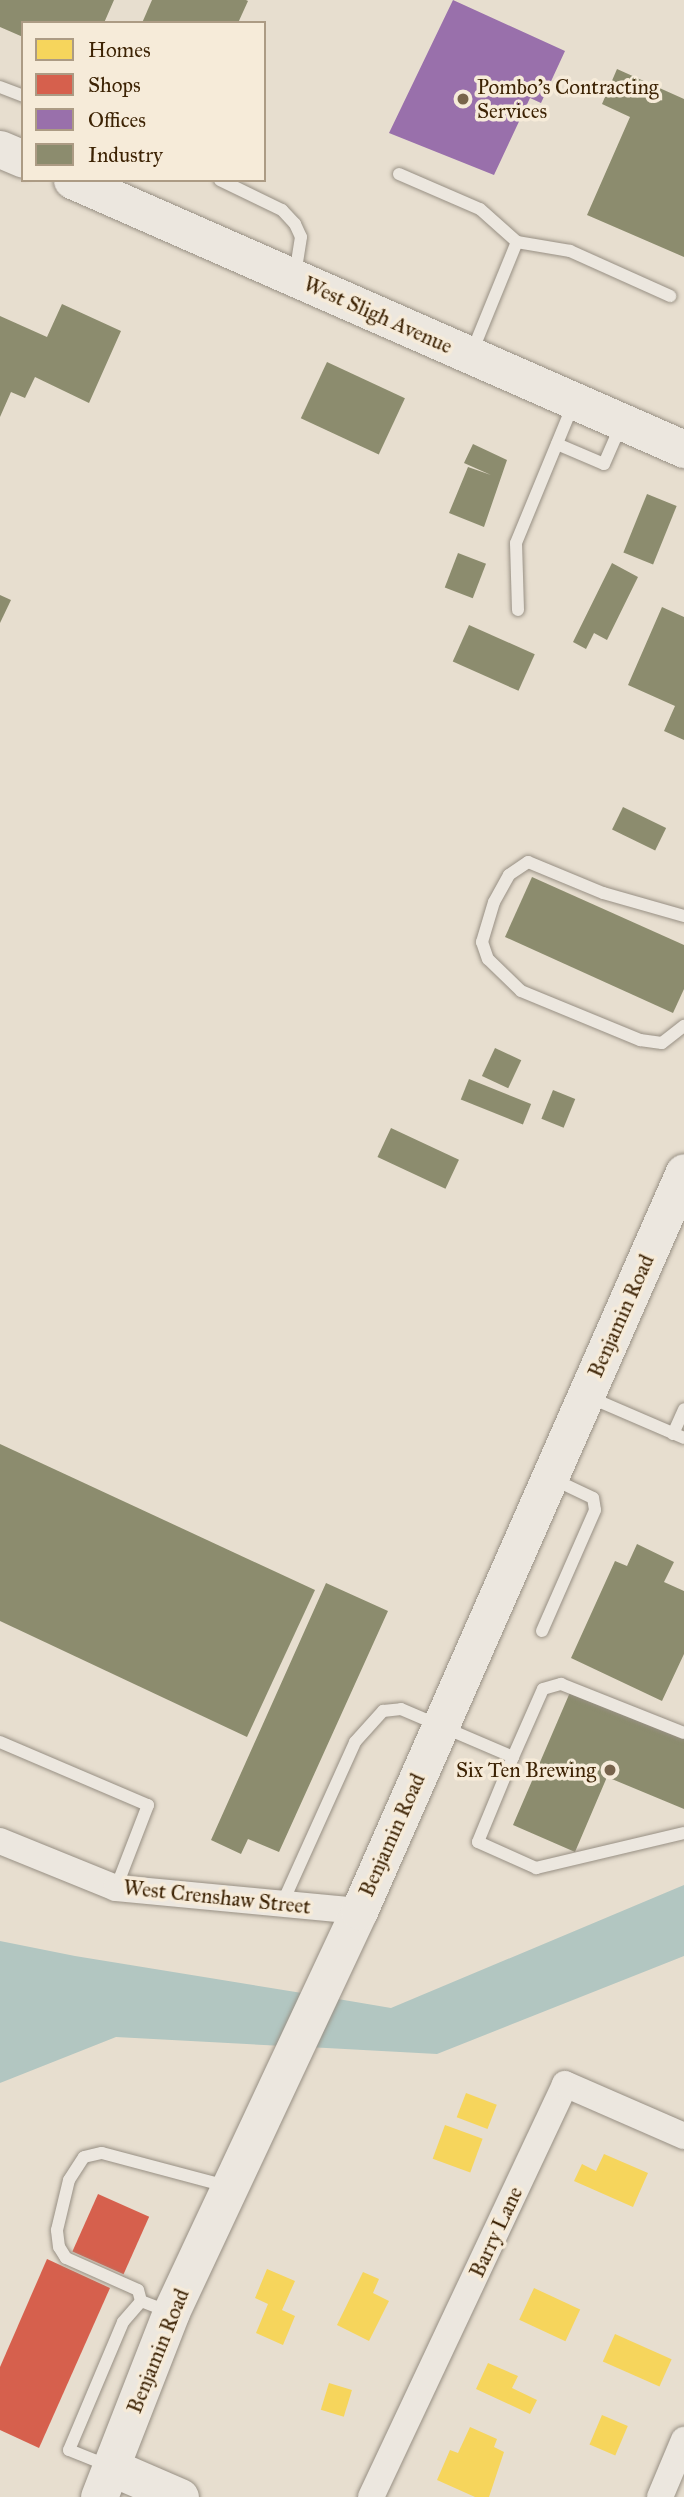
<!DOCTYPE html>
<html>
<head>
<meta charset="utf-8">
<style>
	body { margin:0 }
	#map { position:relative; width:684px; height:2497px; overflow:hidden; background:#e7decf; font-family:"IM FELL Great Primer",serif }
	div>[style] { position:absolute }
	.water>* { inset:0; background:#b2c6c1 }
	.homes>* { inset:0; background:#f6d55c; transform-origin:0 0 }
	.shops>* { inset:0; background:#d6604d; transform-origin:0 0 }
	.offices>* { inset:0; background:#9970ab }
	.industry>* { inset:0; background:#8c8c6e; transform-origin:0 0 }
	.roads { filter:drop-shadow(0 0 2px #989084) drop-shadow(0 0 2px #989084) }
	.lane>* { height:12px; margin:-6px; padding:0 6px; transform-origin:6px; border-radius:6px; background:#ece7df }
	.street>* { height:26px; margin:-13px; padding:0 13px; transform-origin:13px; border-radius:13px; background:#ece7df }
	.secondary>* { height:37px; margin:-18.5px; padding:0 18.5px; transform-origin:18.5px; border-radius:18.5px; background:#ece7df }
	.dots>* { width:19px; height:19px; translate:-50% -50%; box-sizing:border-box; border:4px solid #f6ebd9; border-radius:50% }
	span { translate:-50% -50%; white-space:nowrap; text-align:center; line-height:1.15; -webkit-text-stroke:7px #f6ebd9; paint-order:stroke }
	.poi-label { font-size:21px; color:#3d2304 }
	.left { translate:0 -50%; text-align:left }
	.right { translate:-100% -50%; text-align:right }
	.street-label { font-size:21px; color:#3d2304 }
	.legend { position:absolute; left:21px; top:21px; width:245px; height:161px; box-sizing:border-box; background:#f6ebd9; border:2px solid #ac9b84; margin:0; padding:9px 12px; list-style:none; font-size:21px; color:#3d2304 }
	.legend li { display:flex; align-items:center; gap:14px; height:35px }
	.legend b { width:35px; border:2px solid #ac9b84 }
</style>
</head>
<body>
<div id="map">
	<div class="water">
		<i style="clip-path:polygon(684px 1885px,684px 1956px,437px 2054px,308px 2047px,332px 1998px,391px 2008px)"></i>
		<i style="clip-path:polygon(0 1941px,75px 1956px,308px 1994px,283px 2046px,116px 2037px,0 2083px)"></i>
	</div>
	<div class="homes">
		<i style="left:466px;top:2093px;width:33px;height:26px;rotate:21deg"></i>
		<i style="left:445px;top:2125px;width:40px;height:36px;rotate:20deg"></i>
		<i style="clip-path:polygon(604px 2154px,648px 2173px,633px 2207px,574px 2181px,582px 2164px,596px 2171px)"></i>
		<i style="clip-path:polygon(267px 2269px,295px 2281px,282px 2310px,295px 2316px,283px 2345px,256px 2333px,268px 2304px,255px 2298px)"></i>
		<i style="clip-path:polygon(363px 2272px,379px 2279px,373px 2293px,389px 2301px,369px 2341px,337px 2325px)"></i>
		<i style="left:534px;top:2288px;width:51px;height:35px;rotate:25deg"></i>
		<i style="left:615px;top:2334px;width:62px;height:30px;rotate:24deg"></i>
		<i style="clip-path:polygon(488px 2363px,518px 2376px,512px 2388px,537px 2400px,530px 2414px,476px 2389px)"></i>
		<i style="left:329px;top:2383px;width:24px;height:28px;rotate:17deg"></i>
		<i style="left:602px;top:2415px;width:28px;height:32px;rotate:23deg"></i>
		<i style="clip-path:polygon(470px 2427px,497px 2439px,494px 2447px,504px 2452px,489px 2497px,475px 2497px,437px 2480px,450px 2450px,458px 2453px)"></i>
	</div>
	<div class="shops">
		<i style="left:98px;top:2194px;width:56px;height:63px;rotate:24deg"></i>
		<i style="clip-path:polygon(47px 2259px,110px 2288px,39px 2448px,0 2430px,0 2367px)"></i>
	</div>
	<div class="offices">
		<i style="clip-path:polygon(453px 0,565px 51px,541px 103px,530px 98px,494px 175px,389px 133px)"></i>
	</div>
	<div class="industry">
		<i style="clip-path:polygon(0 0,114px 0,104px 23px,23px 23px,23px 37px,0 27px)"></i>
		<i style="clip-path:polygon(152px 0,246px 0,248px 1px,238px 23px,142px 23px)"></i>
		<i style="clip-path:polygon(617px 69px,684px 99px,684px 257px,587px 215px,630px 117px,602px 104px)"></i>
		<i style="clip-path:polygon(62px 304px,121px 331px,89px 403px,35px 377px,25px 398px,11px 392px,0 417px,0 316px,47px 337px)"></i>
		<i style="left:327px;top:362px;width:86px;height:62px;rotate:25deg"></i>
		<i style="clip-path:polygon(473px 444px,507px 460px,484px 527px,449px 513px,468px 467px,491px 475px,464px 463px)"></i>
		<i style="left:647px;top:494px;width:32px;height:63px;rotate:22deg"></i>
		<i style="left:458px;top:553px;width:30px;height:37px;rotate:21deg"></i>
		<i style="clip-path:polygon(612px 563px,638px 577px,607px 640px,594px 633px,586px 649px,573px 642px)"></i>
		<i style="clip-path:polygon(0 595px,11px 600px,0 623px)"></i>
		<i style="clip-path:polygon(662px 607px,684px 617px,684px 740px,664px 731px,675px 706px,628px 685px)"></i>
		<i style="left:469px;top:625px;width:72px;height:40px;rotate:24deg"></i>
		<i style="left:623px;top:807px;width:48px;height:25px;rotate:26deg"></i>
		<i style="clip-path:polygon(532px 877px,684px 945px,684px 989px,673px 1013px,505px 937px)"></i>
		<i style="left:495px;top:1048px;width:29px;height:31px;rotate:25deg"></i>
		<i style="left:469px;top:1079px;width:67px;height:22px;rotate:22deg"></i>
		<i style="left:553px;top:1090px;width:24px;height:31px;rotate:22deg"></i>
		<i style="left:391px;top:1128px;width:75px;height:32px;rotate:25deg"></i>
		<i style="clip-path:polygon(0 1444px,315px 1590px,247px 1737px,0 1621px)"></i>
		<i style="clip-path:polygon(637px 1544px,674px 1562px,664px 1582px,684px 1591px,684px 1654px,662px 1701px,571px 1658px,615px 1561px,627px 1566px)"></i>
		<i style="clip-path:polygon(326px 1583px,388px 1611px,279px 1852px,248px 1839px,241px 1854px,211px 1840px)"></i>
		<i style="clip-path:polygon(571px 1690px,684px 1738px,684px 1809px,607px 1777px,575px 1852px,513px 1825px)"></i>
	</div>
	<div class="roads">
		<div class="lane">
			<i style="left:0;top:87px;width:25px;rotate:21deg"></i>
			<i style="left:399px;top:174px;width:88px;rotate:23.4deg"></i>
			<i style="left:480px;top:209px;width:50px;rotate:41.7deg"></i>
			<i style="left:517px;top:242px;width:54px;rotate:9.6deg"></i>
			<i style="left:570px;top:251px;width:110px;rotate:24.2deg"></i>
			<i style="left:220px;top:180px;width:69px;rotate:25.8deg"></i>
			<i style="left:282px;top:210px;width:19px;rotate:47deg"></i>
			<i style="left:295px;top:224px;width:14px;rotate:65deg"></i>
			<i style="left:301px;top:237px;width:37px;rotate:99deg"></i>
			<i style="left:472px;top:352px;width:119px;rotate:-67.8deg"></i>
			<i style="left:557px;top:444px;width:51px;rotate:23.1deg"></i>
			<i style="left:604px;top:464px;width:43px;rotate:-66.4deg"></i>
			<i style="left:518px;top:610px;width:67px;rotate:-91.7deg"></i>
			<i style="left:516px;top:543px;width:152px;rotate:-67.6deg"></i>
			<i style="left:684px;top:916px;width:84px;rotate:-164.1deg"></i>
			<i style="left:603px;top:893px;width:81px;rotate:-157.5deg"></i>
			<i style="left:528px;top:862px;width:23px;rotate:146deg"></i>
			<i style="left:509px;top:875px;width:31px;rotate:119deg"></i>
			<i style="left:494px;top:902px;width:42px;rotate:106.7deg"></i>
			<i style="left:482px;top:942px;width:18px;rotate:71deg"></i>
			<i style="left:488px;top:959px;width:46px;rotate:44.1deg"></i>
			<i style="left:521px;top:991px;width:129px;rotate:22.4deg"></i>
			<i style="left:640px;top:1040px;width:22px;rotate:8deg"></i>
			<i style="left:662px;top:1043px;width:28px;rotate:-38deg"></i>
			<i style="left:589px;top:1397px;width:103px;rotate:23.3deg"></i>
			<i style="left:673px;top:1434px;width:27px;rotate:-66deg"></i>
			<i style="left:542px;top:1631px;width:132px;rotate:-66.3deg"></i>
			<i style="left:595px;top:1510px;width:12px;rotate:-99deg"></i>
			<i style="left:593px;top:1498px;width:44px;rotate:-154.6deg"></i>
			<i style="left:0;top:1742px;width:161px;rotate:23.1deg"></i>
			<i style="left:148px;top:1805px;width:89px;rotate:111.1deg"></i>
			<i style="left:513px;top:1757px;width:74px;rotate:-66.2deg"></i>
			<i style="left:543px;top:1689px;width:19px;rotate:-16deg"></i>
			<i style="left:561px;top:1684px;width:132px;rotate:21.7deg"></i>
			<i style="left:282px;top:1904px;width:178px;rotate:-65.7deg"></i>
			<i style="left:355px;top:1742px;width:42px;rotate:-47.9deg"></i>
			<i style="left:383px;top:1711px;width:18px;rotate:-6deg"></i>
			<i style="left:401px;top:1709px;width:122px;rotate:23.2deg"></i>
			<i style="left:513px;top:1757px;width:92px;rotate:112.4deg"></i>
			<i style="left:478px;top:1842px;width:64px;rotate:24.1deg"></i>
			<i style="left:536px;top:1868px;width:152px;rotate:-13.3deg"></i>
			<i style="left:141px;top:2301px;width:11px;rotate:-105deg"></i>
			<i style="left:138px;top:2290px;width:79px;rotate:-156deg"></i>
			<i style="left:66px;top:2258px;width:13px;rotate:-122deg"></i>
			<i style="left:59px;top:2247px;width:17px;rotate:-97deg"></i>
			<i style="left:57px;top:2230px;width:51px;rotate:-76.5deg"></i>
			<i style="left:69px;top:2180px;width:27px;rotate:-57deg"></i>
			<i style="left:84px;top:2157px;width:18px;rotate:-13deg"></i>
			<i style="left:102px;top:2153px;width:128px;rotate:14.9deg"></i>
			<i style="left:109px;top:2466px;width:43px;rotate:-158.2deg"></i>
			<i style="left:69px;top:2450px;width:139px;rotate:-67.1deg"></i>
			<i style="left:123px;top:2322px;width:28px;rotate:-49deg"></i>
			<i style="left:141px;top:2301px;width:28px;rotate:21deg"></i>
		</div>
		<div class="street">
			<i style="left:0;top:1841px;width:125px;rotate:22.1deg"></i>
			<i style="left:116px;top:1888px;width:244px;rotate:5.4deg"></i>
			<i style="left:371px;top:2497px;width:456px;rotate:-64.8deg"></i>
			<i style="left:565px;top:2084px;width:130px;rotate:23.6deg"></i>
			<i style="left:660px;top:2497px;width:62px;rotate:-67.2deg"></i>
		</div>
		<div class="secondary">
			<i style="left:0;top:149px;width:25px;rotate:23deg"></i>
			<i style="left:72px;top:180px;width:669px;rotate:23.73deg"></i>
			<i style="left:113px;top:2468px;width:73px;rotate:23.4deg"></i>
			<i style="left:99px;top:2497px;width:199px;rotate:-68.7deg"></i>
			<i style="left:171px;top:2312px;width:443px;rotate:-64.9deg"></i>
			<i style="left:359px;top:1911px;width:807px;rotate:-66.26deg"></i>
		</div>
	</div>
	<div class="dots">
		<i style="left:463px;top:99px;background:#78644b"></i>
		<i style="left:610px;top:1770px;background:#78644b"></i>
	</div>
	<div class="poi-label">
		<span class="left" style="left:477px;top:99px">Pombo's Contracting<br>Services</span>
		<span class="right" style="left:596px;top:1770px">Six Ten Brewing</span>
	</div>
	<div class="street-label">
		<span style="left:378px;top:315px;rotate:24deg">West Sligh Avenue</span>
		<span style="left:621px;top:1316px;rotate:-66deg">Benjamin Road</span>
		<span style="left:392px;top:1835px;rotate:-66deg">Benjamin Road</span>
		<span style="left:217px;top:1897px;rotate:6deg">West Crenshaw Street</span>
		<span style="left:496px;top:2232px;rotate:-65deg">Barry Lane</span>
		<span style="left:158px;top:2351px;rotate:-68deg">Benjamin Road</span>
	</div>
	<ul class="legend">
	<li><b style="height:19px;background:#f6d55c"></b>Homes</li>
	<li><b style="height:19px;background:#d6604d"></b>Shops</li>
	<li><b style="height:19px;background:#9970ab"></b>Offices</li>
	<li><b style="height:19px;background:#8c8c6e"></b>Industry</li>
	</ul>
</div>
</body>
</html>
